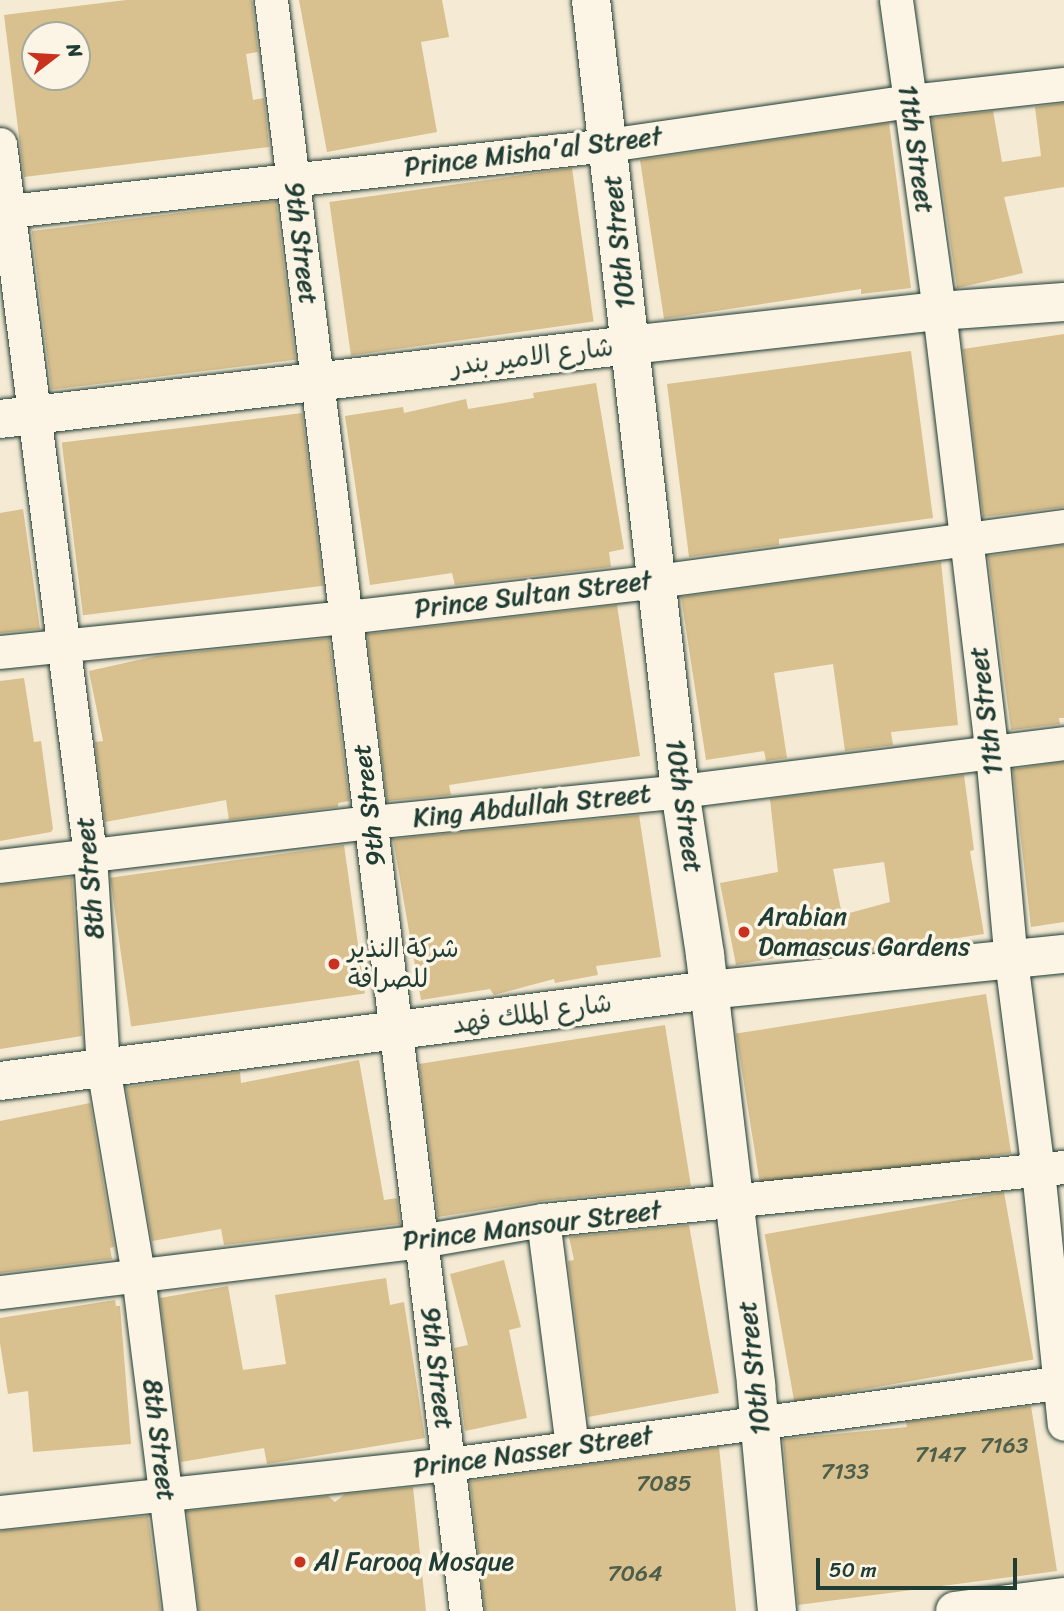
<!DOCTYPE html>
<html>
<head>
<meta charset="utf-8">
<style>
	body { margin:0 }
	#map { position:relative; width:1064px; height:1611px; overflow:hidden; background:#f5ead4; font-family:Sriracha,"Playpen Sans Arabic",sans-serif }
	div>[style] { position:absolute }
	.building>* { inset:0; background:#d8c08f; transform-origin:0 0 }
	.roads { filter:drop-shadow(0 0 2px #1f3d34) drop-shadow(0 0 2px #1f3d34) }
	.minor>* { height:33px; margin:-16.5px; padding:0 16.5px; transform-origin:16.5px; border-radius:16.5px; background:#fcf5e5 }
	.tertiary>* { height:38px; margin:-19px; padding:0 19px; transform-origin:19px; border-radius:19px; background:#fcf5e5 }
	.dots>* { width:19px; height:19px; translate:-50% -50%; box-sizing:border-box; border:4px solid #fcf5e5; border-radius:50% }
	span { translate:-50% -50%; white-space:nowrap; text-align:center; line-height:1.15; -webkit-text-stroke:7px #fcf5e5; paint-order:stroke }
	.number-label { font-size:23px; color:#4d5e4b }
	.number-label span { -webkit-text-stroke-width:0 }
	.street-label { font-size:26px; color:#1f3d34 }
	.poi-label { font-size:26px; color:#1f3d34 }
	.left { translate:0 -50%; text-align:left }
	.north { position:absolute; left:21px; top:21px; width:70px; height:70px; box-sizing:border-box; background:#fcf5e5; border:2px solid #a4ab9e; border-radius:50%; rotate:73deg; font-size:19px; font-weight:700; line-height:28px; text-align:center; color:#1f3d34 }
	.north::after { content:''; display:block; margin:auto; width:24px; height:32px; background:#c8321e; clip-path:polygon(50% 0,100% 100%,50% 72%,0 100%) }
	.scale { position:absolute; left:816px; top:1558px; width:201px; height:32px; box-sizing:border-box; border:4px solid #1f3d34; border-top:0; padding-left:9px; font-size:21px; line-height:24px; white-space:nowrap; color:#1f3d34; -webkit-text-stroke:5px #fcf5e5; paint-order:stroke }
</style>
</head>
<body>
<div id="map">
	<div class="building">
		<i style="clip-path:polygon(evenodd,126px 0,252px 0,258px 52px,246px 54px,253px 100px,264px 98px,269px 147px,24px 177px,4px 15px,126px 0,35px 35px,77px 35px,83px 77px,35px 77px,35px 35px)"></i>
		<i style="clip-path:polygon(299px 0,442px 0,449px 37px,421px 42px,437px 132px,327px 152px)"></i>
		<i style="clip-path:polygon(1064px 103px,1064px 187px,1004px 197px,1023px 273px,957px 288px,932px 118px,993px 111px,1002px 162px,1041px 156px,1035px 107px)"></i>
		<i style="clip-path:polygon(889px 123px,911px 288px,861px 294px,861px 289px,664px 319px,640px 160px)"></i>
		<i style="left:572px;top:168px;width:155px;height:245px;rotate:82deg"></i>
		<i style="left:276px;top:201px;width:160px;height:246px;rotate:83deg"></i>
		<i style="clip-path:polygon(1064px 334px,1064px 507px,983px 517px,963px 349px)"></i>
		<i style="clip-path:polygon(911px 351px,933px 518px,779px 539px,779px 545px,689px 557px,667px 384px)"></i>
		<i style="clip-path:polygon(596px 383px,624px 549px,609px 552px,611px 567px,455px 585px,452px 573px,370px 585px,345px 416px,403px 407px,404px 413px,466px 399px,468px 409px,534px 398px,533px 393px)"></i>
		<i style="left:302px;top:413px;width:174px;height:242px;rotate:83deg"></i>
		<i style="clip-path:polygon(23px 509px,40px 629px,0 633px,0 513px)"></i>
		<i style="clip-path:polygon(1064px 545px,1064px 718px,1059px 718px,1060px 724px,1011px 730px,988px 556px)"></i>
		<i style="clip-path:polygon(941px 562px,958px 725px,891px 732px,893px 745px,845px 751px,833px 664px,774px 673px,787px 758px,766px 761px,764px 751px,706px 760px,681px 597px)"></i>
		<i style="clip-path:polygon(617px 605px,640px 756px,449px 785px,451px 795px,387px 801px,367px 634px)"></i>
		<i style="clip-path:polygon(329px 638px,349px 801px,338px 803px,338px 807px,229px 820px,226px 800px,105px 822px,95px 742px,103px 741px,89px 671px,156px 656px)"></i>
		<i style="clip-path:polygon(24px 678px,34px 742px,41px 741px,53px 829px,51px 832px,0 841px,0 681px)"></i>
		<i style="clip-path:polygon(1064px 762px,1064px 922px,1031px 927px,1013px 769px)"></i>
		<i style="clip-path:polygon(evenodd,964px 775px,974px 850px,970px 851px,984px 934px,931px 942px,930px 937px,860px 953px,857px 943px,736px 965px,720px 883px,778px 872px,770px 799px,964px 775px,884px 862px,890px 902px,842px 915px,833px 869px,884px 862px)"></i>
		<i style="clip-path:polygon(639px 815px,661px 957px,596px 966px,598px 975px,555px 983px,554px 979px,494px 995px,490px 989px,421px 1000px,393px 839px)"></i>
		<i style="left:344px;top:845px;width:150px;height:236px;rotate:82deg"></i>
		<i style="clip-path:polygon(72px 877px,82px 1036px,0 1049px,0 885px)"></i>
		<i style="left:986px;top:994px;width:161px;height:253px;rotate:81deg"></i>
		<i style="clip-path:polygon(665px 1025px,691px 1186px,541px 1201px,438px 1217px,419px 1064px)"></i>
		<i style="clip-path:polygon(359px 1060px,384px 1200px,397px 1198px,400px 1224px,224px 1245px,221px 1229px,152px 1241px,126px 1087px,240px 1072px,241px 1083px)"></i>
		<i style="clip-path:polygon(90px 1103px,114px 1247px,110px 1248px,112px 1259px,0 1273px,0 1121px)"></i>
		<i style="left:1004px;top:1192px;width:170px;height:243px;rotate:80deg"></i>
		<i style="clip-path:polygon(689px 1225px,719px 1393px,588px 1417px,568px 1261px,574px 1260px,569px 1237px)"></i>
		<i style="clip-path:polygon(504px 1260px,521px 1327px,509px 1330px,527px 1418px,465px 1431px,454px 1348px,468px 1345px,450px 1274px)"></i>
		<i style="clip-path:polygon(386px 1278px,390px 1305px,404px 1302px,425px 1438px,267px 1464px,264px 1448px,181px 1462px,160px 1298px,228px 1286px,243px 1370px,286px 1364px,275px 1295px)"></i>
		<i style="clip-path:polygon(115px 1300px,116px 1306px,120px 1306px,131px 1444px,33px 1452px,28px 1391px,8px 1394px,0 1343px,0 1318px)"></i>
		<i style="clip-path:polygon(1031px 1406px,1057px 1571px,798px 1605px,783px 1439px,907px 1427px,906px 1422px)"></i>
		<i style="clip-path:polygon(719px 1447px,736px 1611px,485px 1611px,470px 1481px)"></i>
		<i style="clip-path:polygon(413px 1487px,426px 1611px,199px 1611px,187px 1511px,328px 1496px,335px 1502px,345px 1494px)"></i>
		<i style="clip-path:polygon(148px 1516px,161px 1611px,0 1611px,0 1531px)"></i>
	</div>
	<div class="roads">
		<div class="minor">
			<i style="left:271px;top:0;width:1623px;rotate:83.1deg"></i>
			<i style="left:896px;top:0;width:314px;rotate:82.1deg"></i>
			<i style="left:939px;top:311px;width:445px;rotate:83.2deg"></i>
			<i style="left:992px;top:753px;width:208px;rotate:84.8deg"></i>
			<i style="left:1011px;top:960px;width:212px;rotate:82.7deg"></i>
			<i style="left:1038px;top:1170px;width:255px;rotate:84.2deg"></i>
			<i style="left:0;top:144px;width:717px;rotate:82.79deg"></i>
			<i style="left:90px;top:855px;width:212px;rotate:86.5deg"></i>
			<i style="left:103px;top:1067px;width:211px;rotate:80.4deg"></i>
			<i style="left:138px;top:1275px;width:339px;rotate:82.9deg"></i>
			<i style="left:0;top:212px;width:612px;rotate:-6.29deg"></i>
			<i style="left:608px;top:145px;width:304px;rotate:-8.3deg"></i>
			<i style="left:909px;top:101px;width:156px;rotate:-6.3deg"></i>
			<i style="left:0;top:652px;width:349px;rotate:-5.8deg"></i>
			<i style="left:347px;top:617px;width:312px;rotate:-6.6deg"></i>
			<i style="left:657px;top:581px;width:411px;rotate:-7.7deg"></i>
			<i style="left:0;top:866px;width:374px;rotate:-6.8deg"></i>
			<i style="left:371px;top:822px;width:311px;rotate:-5.7deg"></i>
			<i style="left:680px;top:791px;width:387px;rotate:-7.1deg"></i>
			<i style="left:543px;top:1220px;width:228px;rotate:82.7deg"></i>
			<i style="left:0;top:1292px;width:424px;rotate:-6.9deg"></i>
			<i style="left:421px;top:1241px;width:124px;rotate:-9.8deg"></i>
			<i style="left:543px;top:1220px;width:524px;rotate:-5.81deg"></i>
			<i style="left:0;top:1512px;width:452px;rotate:-6.1deg"></i>
			<i style="left:449px;top:1464px;width:620px;rotate:-7.59deg"></i>
		</div>
		<div class="tertiary">
			<i style="left:591px;top:0;width:796px;rotate:83.58deg"></i>
			<i style="left:680px;top:791px;width:166px;rotate:81.3deg"></i>
			<i style="left:705px;top:955px;width:433px;rotate:83.2deg"></i>
			<i style="left:756px;top:1385px;width:227px;rotate:84.7deg"></i>
			<i style="left:0;top:419px;width:634px;rotate:-6.7deg"></i>
			<i style="left:630px;top:345px;width:311px;rotate:-6.3deg"></i>
			<i style="left:939px;top:311px;width:125px;rotate:-4.1deg"></i>
			<i style="left:0;top:1081px;width:715px;rotate:-7.31deg"></i>
			<i style="left:709px;top:990px;width:357px;rotate:-5.8deg"></i>
			<i style="left:955px;top:1611px;width:110px;rotate:-7.3deg"></i>
		</div>
	</div>
	<div class="dots">
		<i style="left:744px;top:932px;background:#c8321e"></i>
		<i style="left:334px;top:964px;background:#c8321e"></i>
		<i style="left:300px;top:1562px;background:#c8321e"></i>
	</div>
	<div class="number-label">
		<span style="left:1004px;top:1446px">7163</span>
		<span style="left:940px;top:1455px">7147</span>
		<span style="left:845px;top:1472px">7133</span>
		<span style="left:664px;top:1484px">7085</span>
		<span style="left:635px;top:1574px">7064</span>
	</div>
	<div class="street-label">
		<span style="left:916px;top:149px;rotate:82deg">11th Street</span>
		<span style="left:533px;top:152px;rotate:-7deg">Prince Misha'al Street</span>
		<span style="left:619px;top:242px;rotate:-96deg">10th Street</span>
		<span style="left:301px;top:243px;rotate:83deg">9th Street</span>
		<span style="left:532px;top:357px;rotate:-7deg">شارع الامير بندر</span>
		<span style="left:533px;top:595px;rotate:-7deg">Prince Sultan Street</span>
		<span style="left:986px;top:711px;rotate:-97deg">11th Street</span>
		<span style="left:369px;top:805px;rotate:-97deg">9th Street</span>
		<span style="left:532px;top:806px;rotate:-6deg">King Abdullah Street</span>
		<span style="left:684px;top:806px;rotate:82deg">10th Street</span>
		<span style="left:90px;top:878px;rotate:-95deg">8th Street</span>
		<span style="left:532px;top:1014px;rotate:-8deg">شارع الملك فهد</span>
		<span style="left:532px;top:1226px;rotate:-7deg">Prince Mansour Street</span>
		<span style="left:437px;top:1368px;rotate:83deg">9th Street</span>
		<span style="left:754px;top:1368px;rotate:-96deg">10th Street</span>
		<span style="left:159px;top:1440px;rotate:83deg">8th Street</span>
		<span style="left:533px;top:1452px;rotate:-8deg">Prince Nasser Street</span>
	</div>
	<div class="poi-label">
		<span class="left" style="left:758px;top:932px">Arabian<br>Damascus Gardens</span>
		<span class="left" style="left:348px;top:964px">شركة النذير<br>للصرافة</span>
		<span class="left" style="left:314px;top:1562px">Al Farooq Mosque</span>
	</div>
	<div class="north">N</div>
	<div class="scale">50 m</div>
</div>
</body>
</html>
